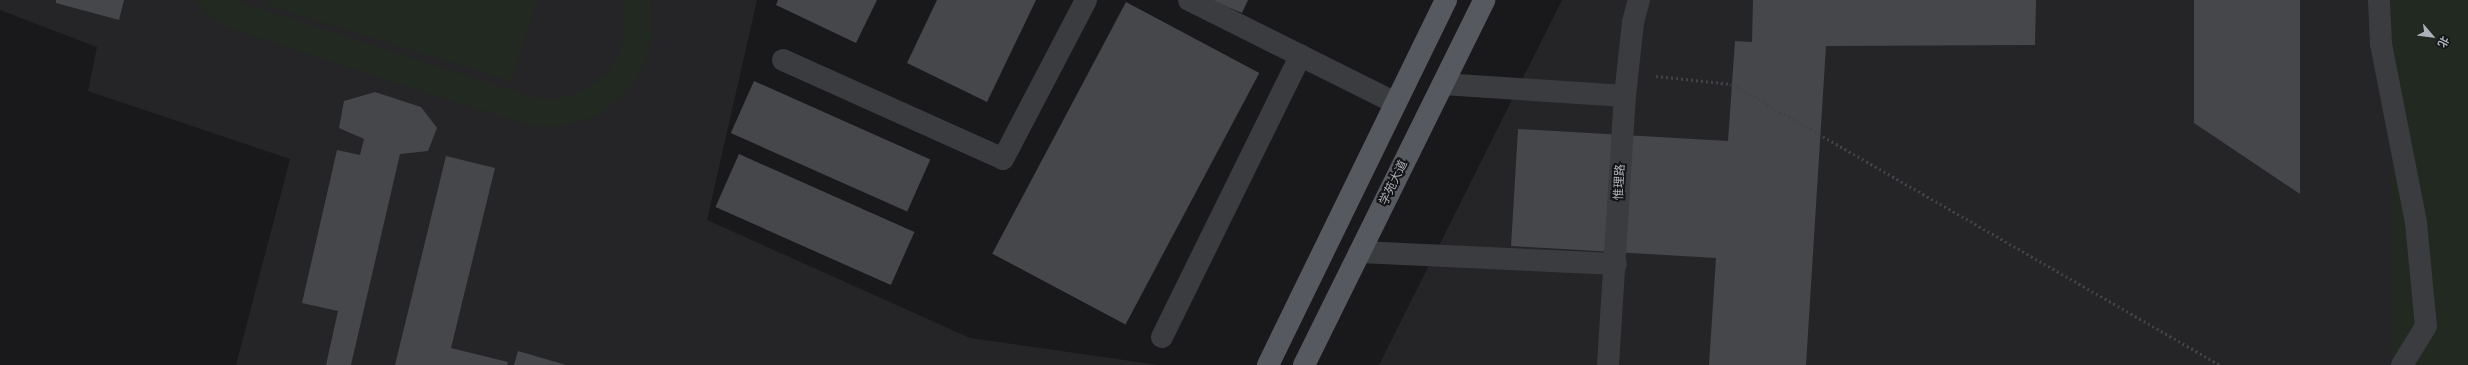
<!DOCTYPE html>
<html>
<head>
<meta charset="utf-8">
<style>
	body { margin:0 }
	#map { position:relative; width:2468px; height:365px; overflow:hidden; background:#19191b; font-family:"Roboto Condensed","Noto Sans SC",sans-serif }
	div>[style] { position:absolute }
	.built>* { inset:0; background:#252528 }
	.green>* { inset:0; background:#212921 }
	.building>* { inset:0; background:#46474b; transform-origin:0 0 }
	.path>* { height:2.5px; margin-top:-1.25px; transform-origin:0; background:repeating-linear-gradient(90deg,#404347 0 2px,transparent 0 5px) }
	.minor>* { height:22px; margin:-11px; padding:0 11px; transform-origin:11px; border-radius:11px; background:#3a3c40 }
	.major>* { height:22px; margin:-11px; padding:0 11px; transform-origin:11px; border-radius:11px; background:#56595f }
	span { translate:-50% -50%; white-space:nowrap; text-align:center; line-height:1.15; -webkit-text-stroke:4px #141416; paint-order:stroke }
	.street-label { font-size:12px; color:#acb2ba }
	.north { position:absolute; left:2412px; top:16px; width:40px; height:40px; -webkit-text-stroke:3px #141416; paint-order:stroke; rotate:118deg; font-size:11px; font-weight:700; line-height:16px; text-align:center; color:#acb2ba }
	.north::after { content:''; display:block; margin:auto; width:14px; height:18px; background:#acb2ba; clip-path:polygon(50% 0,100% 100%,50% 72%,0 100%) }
</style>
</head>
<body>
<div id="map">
	<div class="built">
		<i style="clip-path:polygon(0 0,757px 0,707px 220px,970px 338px,1159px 365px,236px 365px,290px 159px,88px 91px,97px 47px,0 10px)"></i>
		<i style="clip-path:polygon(1562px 0,2468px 0,2468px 365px,1379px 365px)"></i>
	</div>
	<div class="green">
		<i style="clip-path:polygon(194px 0,233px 0,536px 98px,555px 99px,574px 94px,591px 86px,606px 74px,617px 58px,623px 40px,625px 20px,622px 0,651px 0,652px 39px,646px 61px,635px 81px,620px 99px,602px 112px,583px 121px,563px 126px,541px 127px,521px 123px,228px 28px,210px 17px)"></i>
		<i style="clip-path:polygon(269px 0,537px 0,512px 81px,267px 5px)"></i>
		<i style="clip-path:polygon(2391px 0,2468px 0,2468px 365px,2395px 365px,2392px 354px)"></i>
	</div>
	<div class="building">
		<i style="clip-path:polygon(56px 0,124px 0,119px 20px,56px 3px)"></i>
		<i style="clip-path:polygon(778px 0,877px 0,856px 43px,776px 5px)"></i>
		<i style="clip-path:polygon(937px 0,1036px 0,987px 102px,907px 63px)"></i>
		<i style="clip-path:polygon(1211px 0,1248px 0,1242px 13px)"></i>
		<i style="clip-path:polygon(1753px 0,2036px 0,2035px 45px,1826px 46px,1806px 365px,1709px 365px,1716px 258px,1511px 246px,1518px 129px,1728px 141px,1735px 41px,1752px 42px)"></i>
		<i style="clip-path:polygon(2194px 0,2300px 0,2300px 194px,2194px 123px)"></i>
		<i style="left:1126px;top:2px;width:151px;height:285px;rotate:28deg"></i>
		<i style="left:754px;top:81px;width:193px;height:57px;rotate:24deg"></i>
		<i style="clip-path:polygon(375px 92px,421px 107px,437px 128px,428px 151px,400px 154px,351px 365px,326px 365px,338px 311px,302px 303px,337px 150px,360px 155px,364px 139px,339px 128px,344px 101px)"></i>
		<i style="left:739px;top:154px;width:192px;height:58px;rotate:24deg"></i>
		<i style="clip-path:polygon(446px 156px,495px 168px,451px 348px,508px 362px,507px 365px,395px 365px)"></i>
		<i style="clip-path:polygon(518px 351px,566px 365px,514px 365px)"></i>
	</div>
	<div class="path">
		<i style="left:1656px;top:76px;width:76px;rotate:6deg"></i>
		<i style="left:1732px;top:84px;width:563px;rotate:29.93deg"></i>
	</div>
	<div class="minor">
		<i style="left:1189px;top:0;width:231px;rotate:26.5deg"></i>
		<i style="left:2379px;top:0;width:44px;rotate:87.4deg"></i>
		<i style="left:2381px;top:44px;width:182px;rotate:78.9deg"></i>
		<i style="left:2416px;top:223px;width:103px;rotate:84.5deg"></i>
		<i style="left:2426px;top:326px;width:46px;rotate:121.6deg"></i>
		<i style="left:783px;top:60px;width:241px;rotate:24.2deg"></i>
		<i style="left:1003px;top:159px;width:179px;rotate:-62.4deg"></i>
		<i style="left:1443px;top:84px;width:182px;rotate:3.8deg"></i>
		<i style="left:1360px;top:252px;width:256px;rotate:2.7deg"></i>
		<i style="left:1162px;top:337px;width:314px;rotate:-63.8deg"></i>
		<i style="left:1608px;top:365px;width:270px;rotate:-86.4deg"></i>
		<i style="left:1625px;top:96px;width:74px;rotate:-83.8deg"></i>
		<i style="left:1633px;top:22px;width:23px;rotate:-75deg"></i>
	</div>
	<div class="major">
		<i style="left:1268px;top:365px;width:406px;rotate:-64deg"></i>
		<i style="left:1304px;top:365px;width:407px;rotate:-63.7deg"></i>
	</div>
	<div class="street-label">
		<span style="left:1620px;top:182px;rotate:-87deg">惟理路</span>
		<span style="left:1394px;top:183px;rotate:-64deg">学苑大道</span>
	</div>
	<div class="north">北</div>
</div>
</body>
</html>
